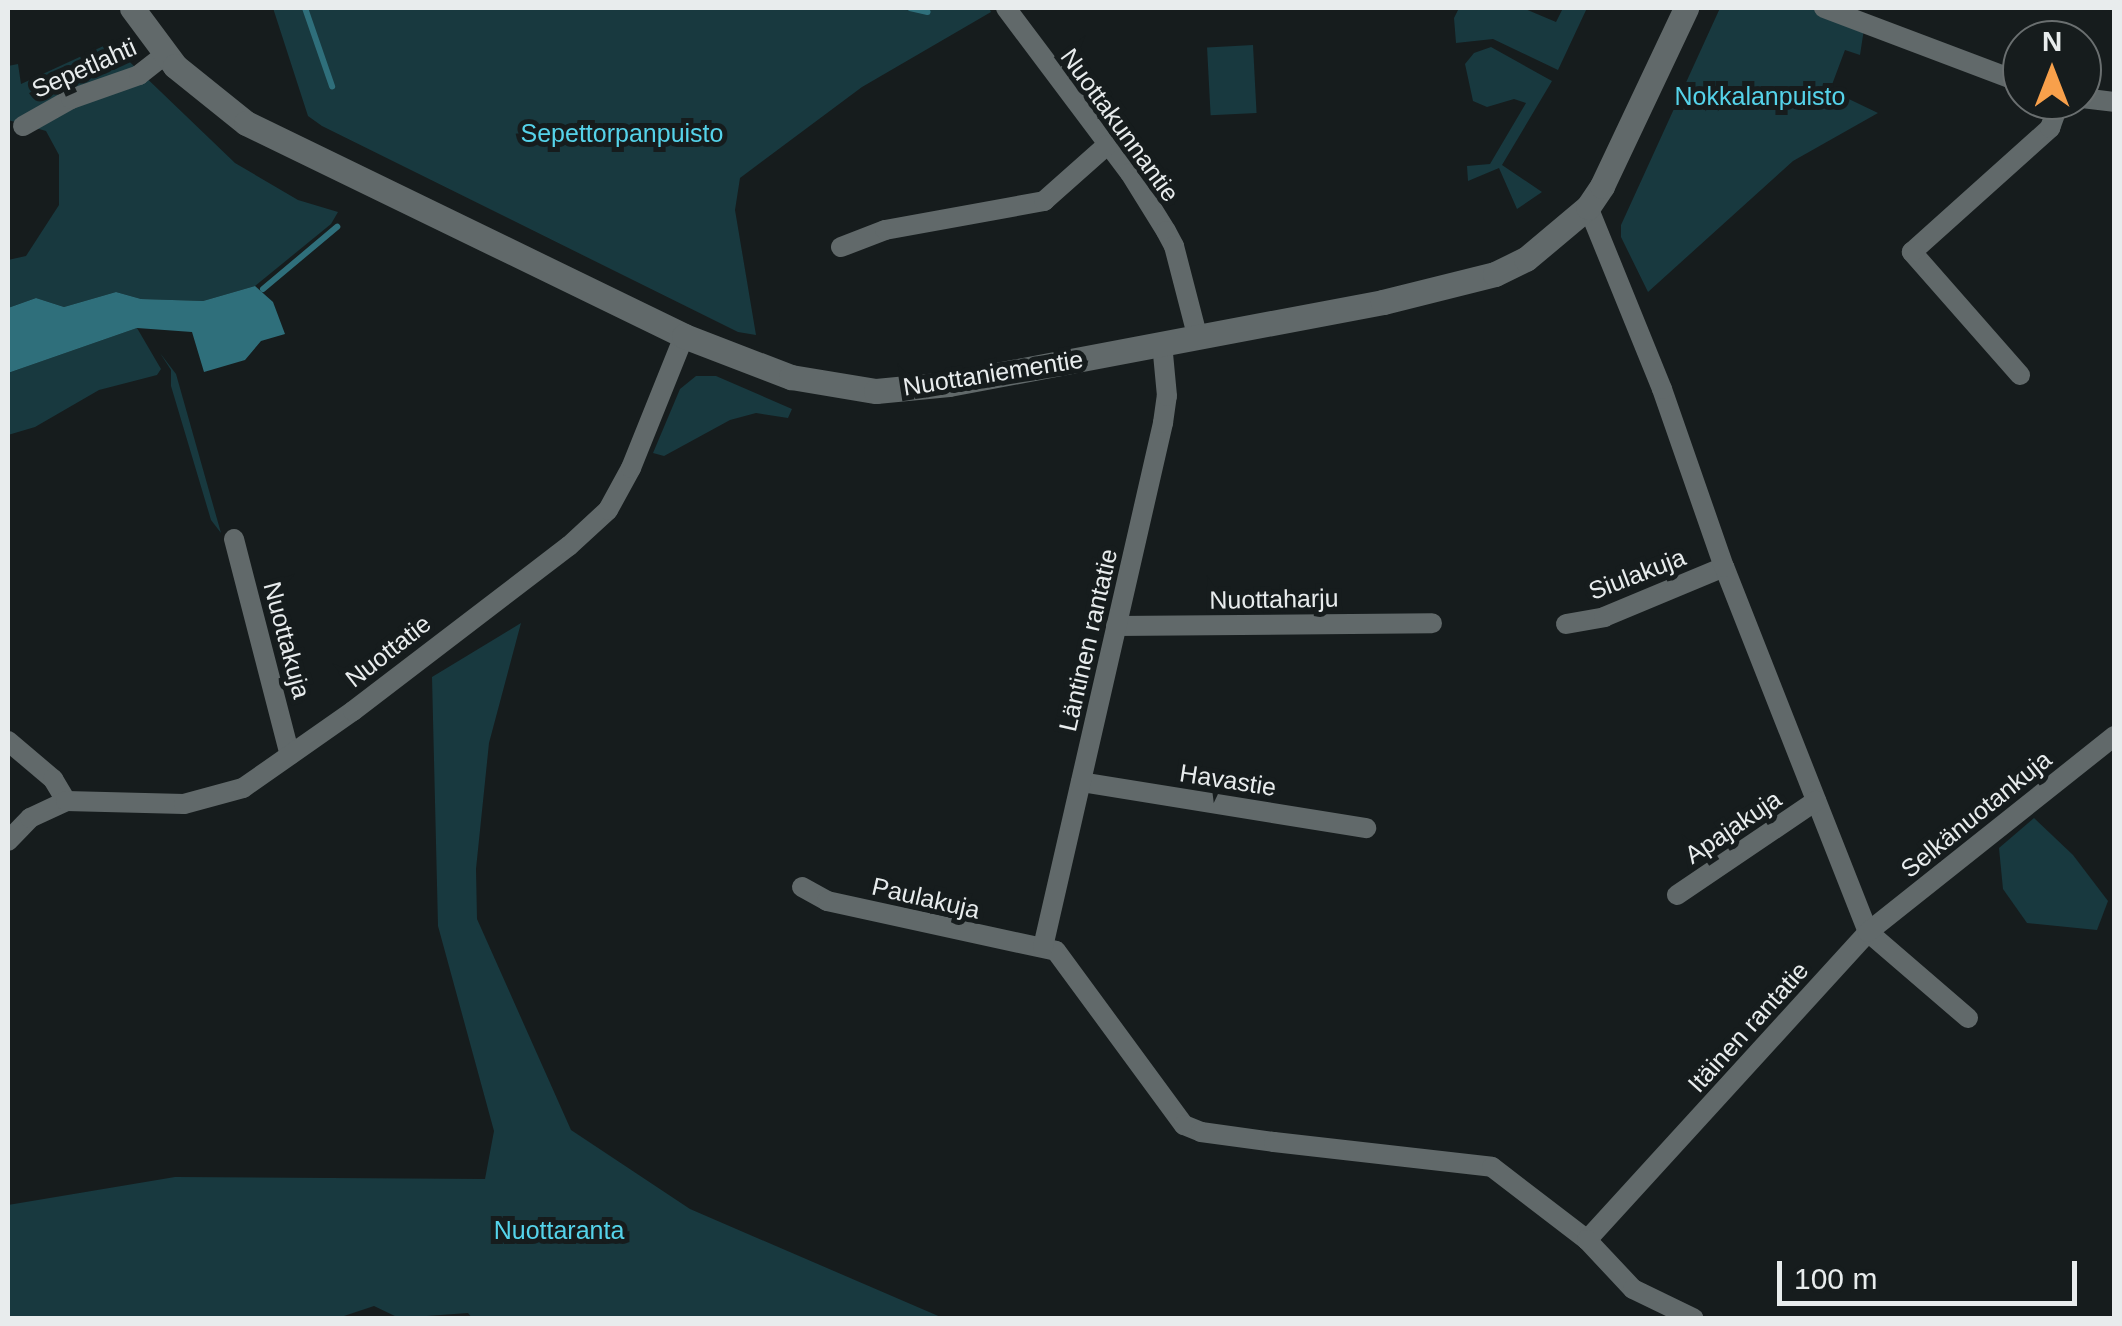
<!DOCTYPE html>
<html>
<head>
<meta charset="utf-8">
<style>
	body { margin:0 }
	#map { position:relative; width:2122px; height:1326px; overflow:hidden; background:#161c1d; font-family:Helvetica,sans-serif }
	div>[style] { position:absolute }
	.green>* { inset:0; background:#18393f; transform-origin:0 0 }
	.water>* { inset:0; background:#2f6f7b }
	.stream>* { height:6px; margin:-3px; padding:0 3px; transform-origin:3px; border-radius:3px; background:#2f6f7b }
	.street>* { height:20px; margin:-10px; padding:0 10px; transform-origin:10px; border-radius:10px; background:#61696a }
	.secondary>* { height:25px; margin:-12.5px; padding:0 12.5px; transform-origin:12.5px; border-radius:12.5px; background:#61696a }
	span { translate:-50% -50%; white-space:nowrap; text-align:center; line-height:1.15; -webkit-text-stroke:10px #161c1d; paint-order:stroke }
	.street-label { font-size:25px; color:#e8eced }
	.park-label { font-size:25px; color:#55d3ea }
	.frame { position:absolute; inset:0; border:10px solid #e8eced; pointer-events:none }
	.north { position:absolute; left:2002px; top:20px; width:100px; height:100px; box-sizing:border-box; background:#161c1d; border:2px solid #6a6f70; border-radius:50%; rotate:0deg; font-size:28px; font-weight:700; line-height:40px; text-align:center; color:#e8eced }
	.north::after { content:''; display:block; margin:auto; width:35px; height:45px; background:#f8a04b; clip-path:polygon(50% 0,100% 100%,50% 72%,0 100%) }
	.scale { position:absolute; left:1777px; top:1261px; width:300px; height:45px; box-sizing:border-box; border:5px solid #e8eced; border-top:0; padding-left:12px; font-size:30px; line-height:35px; white-space:nowrap; color:#e8eced; -webkit-text-stroke:8px #161c1d; paint-order:stroke }
</style>
</head>
<body>
<div id="map">
	<div class="green">
		<i style="clip-path:polygon(273px 8px,989px 8px,991px 12px,862px 87px,740px 178px,735px 210px,756px 335px,738px 332px,322px 126px,308px 116px)"></i>
		<i style="clip-path:polygon(1459px 8px,1523px 8px,1556px 22px,1563px 8px,1587px 8px,1558px 70px,1493px 39px,1456px 43px,1454px 18px)"></i>
		<i style="clip-path:polygon(1720px 8px,1811px 8px,1864px 29px,1860px 55px,1845px 50px,1830px 90px,1878px 113px,1793px 161px,1648px 292px,1621px 237px,1621px 225px)"></i>
		<i style="clip-path:polygon(110px 43px,235px 163px,298px 200px,338px 212px,331px 224px,255px 286px,203px 301px,141px 299px,116px 292px,64px 307px,36px 298px,8px 308px,8px 260px,26px 256px,59px 205px,59px 155px,46px 131px,8px 120px,8px 66px,18px 64px,21px 84px)"></i>
		<i style="left:1253px;top:45px;width:68px;height:46px;rotate:87deg"></i>
		<i style="clip-path:polygon(1491px 47px,1552px 81px,1502px 165px,1542px 192px,1517px 209px,1499px 168px,1468px 181px,1467px 166px,1490px 164px,1526px 103px,1514px 99px,1487px 107px,1473px 101px,1465px 64px,1474px 53px)"></i>
		<i style="clip-path:polygon(137px 328px,161px 369px,157px 375px,99px 390px,35px 427px,8px 435px,8px 373px)"></i>
		<i style="clip-path:polygon(160px 353px,176px 374px,221px 533px,211px 520px,171px 386px,171px 370px)"></i>
		<i style="clip-path:polygon(696px 376px,716px 376px,792px 409px,788px 418px,756px 413px,730px 420px,664px 456px,653px 453px,680px 389px)"></i>
		<i style="clip-path:polygon(521px 623px,489px 743px,476px 869px,477px 919px,571px 1130px,690px 1209px,943px 1318px,472px 1318px,468px 1313px,399px 1318px,374px 1306px,338px 1318px,8px 1318px,8px 1205px,175px 1177px,485px 1179px,494px 1131px,438px 926px,432px 677px)"></i>
		<i style="clip-path:polygon(2034px 818px,2073px 855px,2108px 901px,2097px 930px,2027px 923px,2003px 889px,1999px 848px)"></i>
	</div>
	<div class="water">
		<i style="clip-path:polygon(255px 286px,273px 302px,285px 334px,261px 341px,245px 360px,204px 372px,192px 332px,137px 328px,8px 373px,8px 308px,36px 298px,64px 307px,116px 292px,141px 299px,203px 301px)"></i>
	</div>
	<div class="stream">
		<i style="left:305px;top:8px;width:83px;rotate:70.9deg"></i>
		<i style="left:910px;top:8px;width:18px;rotate:13deg"></i>
		<i style="left:263px;top:289px;width:97px;rotate:-40deg"></i>
	</div>
	<div class="street">
		<i style="left:1006px;top:8px;width:206px;rotate:53.1deg"></i>
		<i style="left:1130px;top:173px;width:68px;rotate:58.2deg"></i>
		<i style="left:1166px;top:231px;width:17px;rotate:62deg"></i>
		<i style="left:1174px;top:246px;width:92px;rotate:75.5deg"></i>
		<i style="left:1824px;top:8px;width:212px;rotate:20.7deg"></i>
		<i style="left:2082px;top:98px;width:32px;rotate:7deg"></i>
		<i style="left:23px;top:126px;width:55px;rotate:-29.4deg"></i>
		<i style="left:71px;top:99px;width:72px;rotate:-19.4deg"></i>
		<i style="left:139px;top:75px;width:33px;rotate:-38deg"></i>
		<i style="left:841px;top:247px;width:47px;rotate:-21.1deg"></i>
		<i style="left:885px;top:230px;width:162px;rotate:-10.3deg"></i>
		<i style="left:1044px;top:201px;width:84px;rotate:-41.6deg"></i>
		<i style="left:2020px;top:375px;width:164px;rotate:-131.3deg"></i>
		<i style="left:1912px;top:252px;width:186px;rotate:-41.9deg"></i>
		<i style="left:2050px;top:128px;width:30px;rotate:-70deg"></i>
		<i style="left:234px;top:539px;width:223px;rotate:75.5deg"></i>
		<i style="left:1566px;top:624px;width:39px;rotate:-10deg"></i>
		<i style="left:1604px;top:617px;width:130px;rotate:-22.6deg"></i>
		<i style="left:1116px;top:626px;width:316px;rotate:-0.5deg"></i>
		<i style="left:8px;top:741px;width:59px;rotate:40.2deg"></i>
		<i style="left:53px;top:779px;width:26px;rotate:59deg"></i>
		<i style="left:1081px;top:782px;width:289px;rotate:9.2deg"></i>
		<i style="left:8px;top:841px;width:32px;rotate:-46deg"></i>
		<i style="left:30px;top:818px;width:40px;rotate:-25deg"></i>
		<i style="left:66px;top:801px;width:118px;rotate:1.5deg"></i>
		<i style="left:184px;top:804px;width:61px;rotate:-15.2deg"></i>
		<i style="left:243px;top:788px;width:134px;rotate:-35deg"></i>
		<i style="left:353px;top:711px;width:272px;rotate:-37.4deg"></i>
		<i style="left:569px;top:546px;width:53px;rotate:-42.7deg"></i>
		<i style="left:608px;top:510px;width:48px;rotate:-61.3deg"></i>
		<i style="left:631px;top:468px;width:142px;rotate:-68.1deg"></i>
		<i style="left:802px;top:887px;width:29px;rotate:29deg"></i>
		<i style="left:827px;top:901px;width:234px;rotate:12.3deg"></i>
		<i style="left:1056px;top:951px;width:216px;rotate:53.7deg"></i>
		<i style="left:1184px;top:1125px;width:18px;rotate:22deg"></i>
		<i style="left:1201px;top:1132px;width:74px;rotate:7.8deg"></i>
		<i style="left:1274px;top:1142px;width:219px;rotate:6.5deg"></i>
		<i style="left:1492px;top:1167px;width:120px;rotate:37.5deg"></i>
		<i style="left:1587px;top:1240px;width:417px;rotate:-47.6deg"></i>
		<i style="left:1868px;top:932px;width:392px;rotate:-111.5deg"></i>
		<i style="left:1724px;top:567px;width:188px;rotate:-109.2deg"></i>
		<i style="left:1662px;top:389px;width:196px;rotate:-112.1deg"></i>
		<i style="left:1677px;top:895px;width:168px;rotate:-34.1deg"></i>
		<i style="left:1043px;top:947px;width:538px;rotate:-77.1deg"></i>
		<i style="left:1163px;top:423px;width:27px;rotate:-82deg"></i>
		<i style="left:1167px;top:396px;width:53px;rotate:-95.4deg"></i>
		<i style="left:1968px;top:1018px;width:132px;rotate:-139.3deg"></i>
		<i style="left:1868px;top:932px;width:315px;rotate:-38.5deg"></i>
		<i style="left:1587px;top:1240px;width:67px;rotate:46.8deg"></i>
		<i style="left:1633px;top:1289px;width:67px;rotate:25.8deg"></i>
	</div>
	<div class="secondary">
		<i style="left:132px;top:8px;width:72px;rotate:53.4deg"></i>
		<i style="left:175px;top:66px;width:91px;rotate:38.8deg"></i>
		<i style="left:246px;top:123px;width:487px;rotate:25.9deg"></i>
		<i style="left:684px;top:336px;width:115px;rotate:21deg"></i>
		<i style="left:791px;top:377px;width:86px;rotate:9.4deg"></i>
		<i style="left:876px;top:391px;width:73px;rotate:-5.5deg"></i>
		<i style="left:949px;top:384px;width:442px;rotate:-10.7deg"></i>
		<i style="left:1383px;top:302px;width:115px;rotate:-14deg"></i>
		<i style="left:1495px;top:274px;width:34px;rotate:-26deg"></i>
		<i style="left:1526px;top:259px;width:81px;rotate:-40deg"></i>
		<i style="left:1588px;top:207px;width:25px;rotate:-56deg"></i>
		<i style="left:1602px;top:186px;width:197px;rotate:-64.7deg"></i>
	</div>
	<div class="street-label">
		<span style="left:84px;top:68px;rotate:-24deg">Sepetlahti</span>
		<span style="left:1120px;top:125px;rotate:54deg">Nuottakunnantie</span>
		<span style="left:993px;top:373px;rotate:-9deg">Nuottaniementie</span>
		<span style="left:1637px;top:574px;rotate:-21deg">Siulakuja</span>
		<span style="left:1274px;top:599px;rotate:-1deg">Nuottaharju</span>
		<span style="left:287px;top:640px;rotate:75deg">Nuottakuja</span>
		<span style="left:1088px;top:640px;rotate:-77deg">Läntinen rantatie</span>
		<span style="left:388px;top:651px;rotate:-38deg">Nuottatie</span>
		<span style="left:1228px;top:780px;rotate:9deg">Havastie</span>
		<span style="left:1976px;top:814px;rotate:-39deg">Selkänuotankuja</span>
		<span style="left:1733px;top:827px;rotate:-34deg">Apajakuja</span>
		<span style="left:926px;top:898px;rotate:13deg">Paulakuja</span>
		<span style="left:1748px;top:1027px;rotate:-48deg">Itäinen rantatie</span>
	</div>
	<div class="park-label">
		<span style="left:1760px;top:96px">Nokkalanpuisto</span>
		<span style="left:622px;top:133px">Sepettorpanpuisto</span>
		<span style="left:559px;top:1230px">Nuottaranta</span>
	</div>
	<div class="frame"></div>
	<div class="north">N</div>
	<div class="scale">100 m</div>
</div>
</body>
</html>
